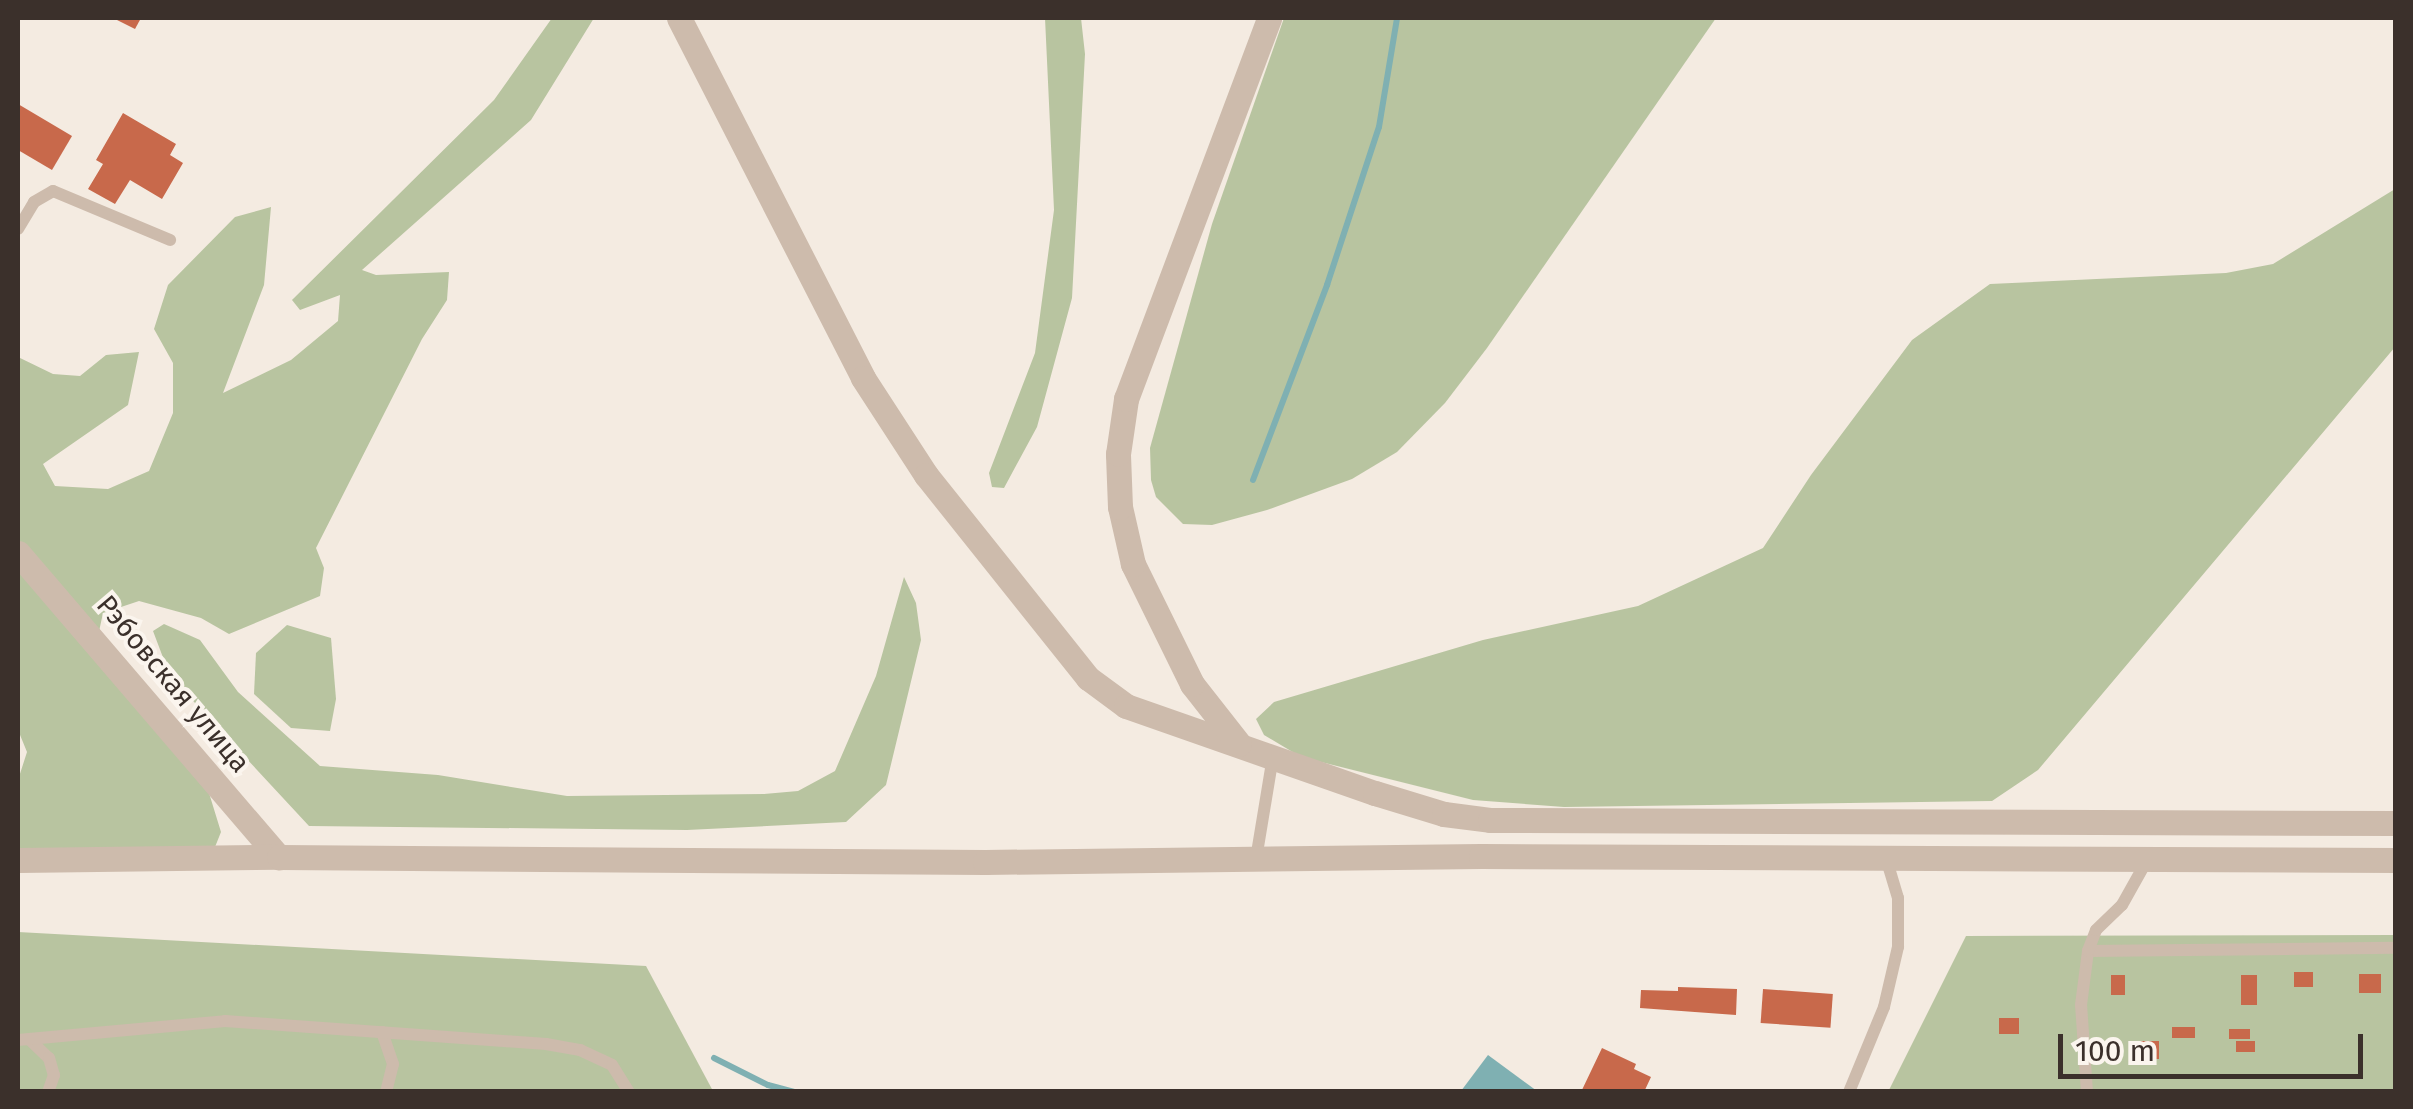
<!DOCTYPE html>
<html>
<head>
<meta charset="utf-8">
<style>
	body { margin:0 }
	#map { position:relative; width:2413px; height:1109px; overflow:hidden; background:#f4ebe1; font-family:"Fira Sans",sans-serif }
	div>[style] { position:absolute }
	.green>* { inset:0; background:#b8c4a0 }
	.water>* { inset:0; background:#7fb0b2 }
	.stream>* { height:6px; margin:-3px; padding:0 3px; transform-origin:3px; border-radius:3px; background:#7fb0b2 }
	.building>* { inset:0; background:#c8694b; transform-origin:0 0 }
	.lane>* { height:12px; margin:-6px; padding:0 6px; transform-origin:6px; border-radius:6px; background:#cdbbac }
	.street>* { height:25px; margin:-12.5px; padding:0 12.5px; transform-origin:12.5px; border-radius:12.5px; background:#cdbbac }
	span { translate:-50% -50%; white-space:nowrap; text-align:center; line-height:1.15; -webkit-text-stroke:8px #fbf5ee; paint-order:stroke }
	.street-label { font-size:28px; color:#3b302b }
	.frame { position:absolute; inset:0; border:20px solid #3b302b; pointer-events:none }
	.scale { position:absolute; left:2058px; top:1034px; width:305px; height:45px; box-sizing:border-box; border:5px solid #3b302b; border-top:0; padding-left:12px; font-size:30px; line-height:35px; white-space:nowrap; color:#3b302b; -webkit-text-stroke:8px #fbf5ee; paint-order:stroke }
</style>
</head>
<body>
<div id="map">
	<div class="green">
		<i style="clip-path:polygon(552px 18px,594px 18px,531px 120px,362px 270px,376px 275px,449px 272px,447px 300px,422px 339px,316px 548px,324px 568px,320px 596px,229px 634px,201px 618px,139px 601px,103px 613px,95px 650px,209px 793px,221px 832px,213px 852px,18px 854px,18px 780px,27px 752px,18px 730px,18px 357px,53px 374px,80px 376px,106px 355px,139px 352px,128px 405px,43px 464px,55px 486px,108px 489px,149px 471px,173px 413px,173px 363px,154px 329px,168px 285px,235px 217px,271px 207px,264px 285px,223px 393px,291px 360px,338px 321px,340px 295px,300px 310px,292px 300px,494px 100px)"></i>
		<i style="clip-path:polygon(1045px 18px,1081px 18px,1085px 54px,1072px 298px,1037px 427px,1004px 488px,992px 487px,989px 473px,1035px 353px,1054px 210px)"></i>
		<i style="clip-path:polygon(1284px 18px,1716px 18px,1487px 348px,1445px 403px,1397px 452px,1352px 479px,1267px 510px,1212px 525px,1183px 524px,1156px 497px,1151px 480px,1150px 448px,1212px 224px)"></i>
		<i style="clip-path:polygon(2395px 189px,2395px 347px,2038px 770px,1992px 801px,1564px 807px,1473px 800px,1301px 757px,1264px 735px,1256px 719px,1274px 702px,1483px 640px,1638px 606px,1763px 548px,1811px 475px,1912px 340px,1990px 284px,2226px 273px,2273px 264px)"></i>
		<i style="clip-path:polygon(904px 577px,916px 603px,921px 640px,886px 785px,846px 822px,687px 830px,309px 826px,170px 676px,153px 631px,164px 624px,200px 640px,238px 692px,320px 766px,438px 775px,567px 796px,764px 794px,798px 791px,835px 771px,876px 676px)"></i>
		<i style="clip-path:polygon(287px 625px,331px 638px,336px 699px,330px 731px,291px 728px,254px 694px,256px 653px)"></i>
		<i style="clip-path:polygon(18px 932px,646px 966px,713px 1091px,18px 1091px)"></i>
		<i style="clip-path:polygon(2395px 935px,2395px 1091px,1888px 1092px,1966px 936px)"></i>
	</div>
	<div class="water">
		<i style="clip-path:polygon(1488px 1055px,1537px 1091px,1461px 1091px)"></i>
	</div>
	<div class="stream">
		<i style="left:1253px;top:480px;width:209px;rotate:-69.2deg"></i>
		<i style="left:1327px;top:285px;width:166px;rotate:-71.8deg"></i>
		<i style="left:1379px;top:127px;width:110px;rotate:-80.6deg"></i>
		<i style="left:714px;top:1058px;width:60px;rotate:26.6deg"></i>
		<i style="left:768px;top:1085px;width:28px;rotate:15deg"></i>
	</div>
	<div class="building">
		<i style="clip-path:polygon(113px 18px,141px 18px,135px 29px)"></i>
		<i style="clip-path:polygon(18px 104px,72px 136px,52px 170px,18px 150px)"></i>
		<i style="clip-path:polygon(123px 113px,176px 144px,170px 155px,183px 163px,162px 199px,130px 180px,115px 204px,88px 189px,103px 164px,96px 160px)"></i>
		<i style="left:2294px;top:972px;width:19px;height:15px"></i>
		<i style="left:2359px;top:974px;width:22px;height:19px"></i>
		<i style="left:2111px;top:975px;width:14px;height:20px"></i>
		<i style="left:2241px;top:975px;width:16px;height:30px"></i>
		<i style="clip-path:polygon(1678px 987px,1737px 989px,1736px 1015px,1640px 1008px,1641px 990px,1678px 991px)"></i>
		<i style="left:1763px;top:989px;width:70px;height:34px;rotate:4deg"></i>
		<i style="left:2019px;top:1018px;width:16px;height:20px;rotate:90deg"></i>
		<i style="left:2172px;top:1027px;width:23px;height:11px"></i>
		<i style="left:2229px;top:1029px;width:21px;height:10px"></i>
		<i style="left:2141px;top:1041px;width:18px;height:18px"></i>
		<i style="left:2236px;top:1041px;width:19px;height:11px"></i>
		<i style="clip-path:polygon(1602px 1048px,1636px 1064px,1634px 1069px,1651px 1077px,1644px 1092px,1581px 1092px)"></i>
	</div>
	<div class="lane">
		<i style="left:18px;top:229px;width:31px;rotate:-59deg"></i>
		<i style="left:34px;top:202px;width:22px;rotate:-30deg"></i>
		<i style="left:53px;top:191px;width:127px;rotate:22.7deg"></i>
		<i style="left:1256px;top:859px;width:104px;rotate:-80.6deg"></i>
		<i style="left:2088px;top:951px;width:308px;rotate:-0.6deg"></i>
		<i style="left:382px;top:1032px;width:34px;rotate:71deg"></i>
		<i style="left:393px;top:1064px;width:29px;rotate:104deg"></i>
		<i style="left:29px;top:1039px;width:28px;rotate:44deg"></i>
		<i style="left:49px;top:1058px;width:18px;rotate:74deg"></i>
		<i style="left:54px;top:1075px;width:18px;rotate:109deg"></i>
		<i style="left:18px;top:1040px;width:208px;rotate:-5.2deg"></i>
		<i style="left:225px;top:1021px;width:322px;rotate:4.1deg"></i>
		<i style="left:546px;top:1044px;width:35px;rotate:10deg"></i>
		<i style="left:580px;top:1050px;width:35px;rotate:25deg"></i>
		<i style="left:612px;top:1065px;width:32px;rotate:58deg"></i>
		<i style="left:1849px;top:1092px;width:92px;rotate:-67.6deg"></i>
		<i style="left:1884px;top:1007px;width:62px;rotate:-76.9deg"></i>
		<i style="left:1898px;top:947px;width:49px;rotate:-90deg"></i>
		<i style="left:1898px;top:898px;width:42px;rotate:-106.7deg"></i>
		<i style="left:2087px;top:1092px;width:87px;rotate:-93.9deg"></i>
		<i style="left:2081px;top:1005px;width:54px;rotate:-82.6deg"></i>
		<i style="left:2088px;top:951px;width:22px;rotate:-69deg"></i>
		<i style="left:2096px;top:930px;width:36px;rotate:-44deg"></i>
		<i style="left:2122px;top:905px;width:49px;rotate:-60.8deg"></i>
	</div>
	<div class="street">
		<i style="left:679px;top:18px;width:404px;rotate:62.9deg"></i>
		<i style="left:863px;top:378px;width:116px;rotate:57deg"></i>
		<i style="left:926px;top:475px;width:260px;rotate:51.4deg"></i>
		<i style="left:1088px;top:678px;width:47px;rotate:36.4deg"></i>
		<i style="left:1126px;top:706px;width:264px;rotate:19.3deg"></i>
		<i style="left:1375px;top:793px;width:72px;rotate:16.9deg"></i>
		<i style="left:1444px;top:814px;width:46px;rotate:7.4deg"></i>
		<i style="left:1490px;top:820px;width:906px;rotate:0.19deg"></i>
		<i style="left:18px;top:553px;width:401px;rotate:49.4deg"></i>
		<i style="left:1239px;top:744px;width:76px;rotate:-128.1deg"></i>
		<i style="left:1192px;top:684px;width:134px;rotate:-116.2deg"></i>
		<i style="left:1133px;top:564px;width:58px;rotate:-102.8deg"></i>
		<i style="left:1120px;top:507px;width:53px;rotate:-92.2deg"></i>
		<i style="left:1118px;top:454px;width:56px;rotate:-81.7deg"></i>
		<i style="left:1126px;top:399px;width:407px;rotate:-69.4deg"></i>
		<i style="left:18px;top:860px;width:261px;rotate:-0.7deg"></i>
		<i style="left:279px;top:857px;width:706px;rotate:0.41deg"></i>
		<i style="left:985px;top:862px;width:496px;rotate:-0.7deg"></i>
		<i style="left:1481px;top:856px;width:915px;rotate:0.25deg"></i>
	</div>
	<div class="street-label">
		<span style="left:173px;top:684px;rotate:50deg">Рэбовская улица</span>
	</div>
	<div class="frame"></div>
	<div class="scale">100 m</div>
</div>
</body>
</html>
